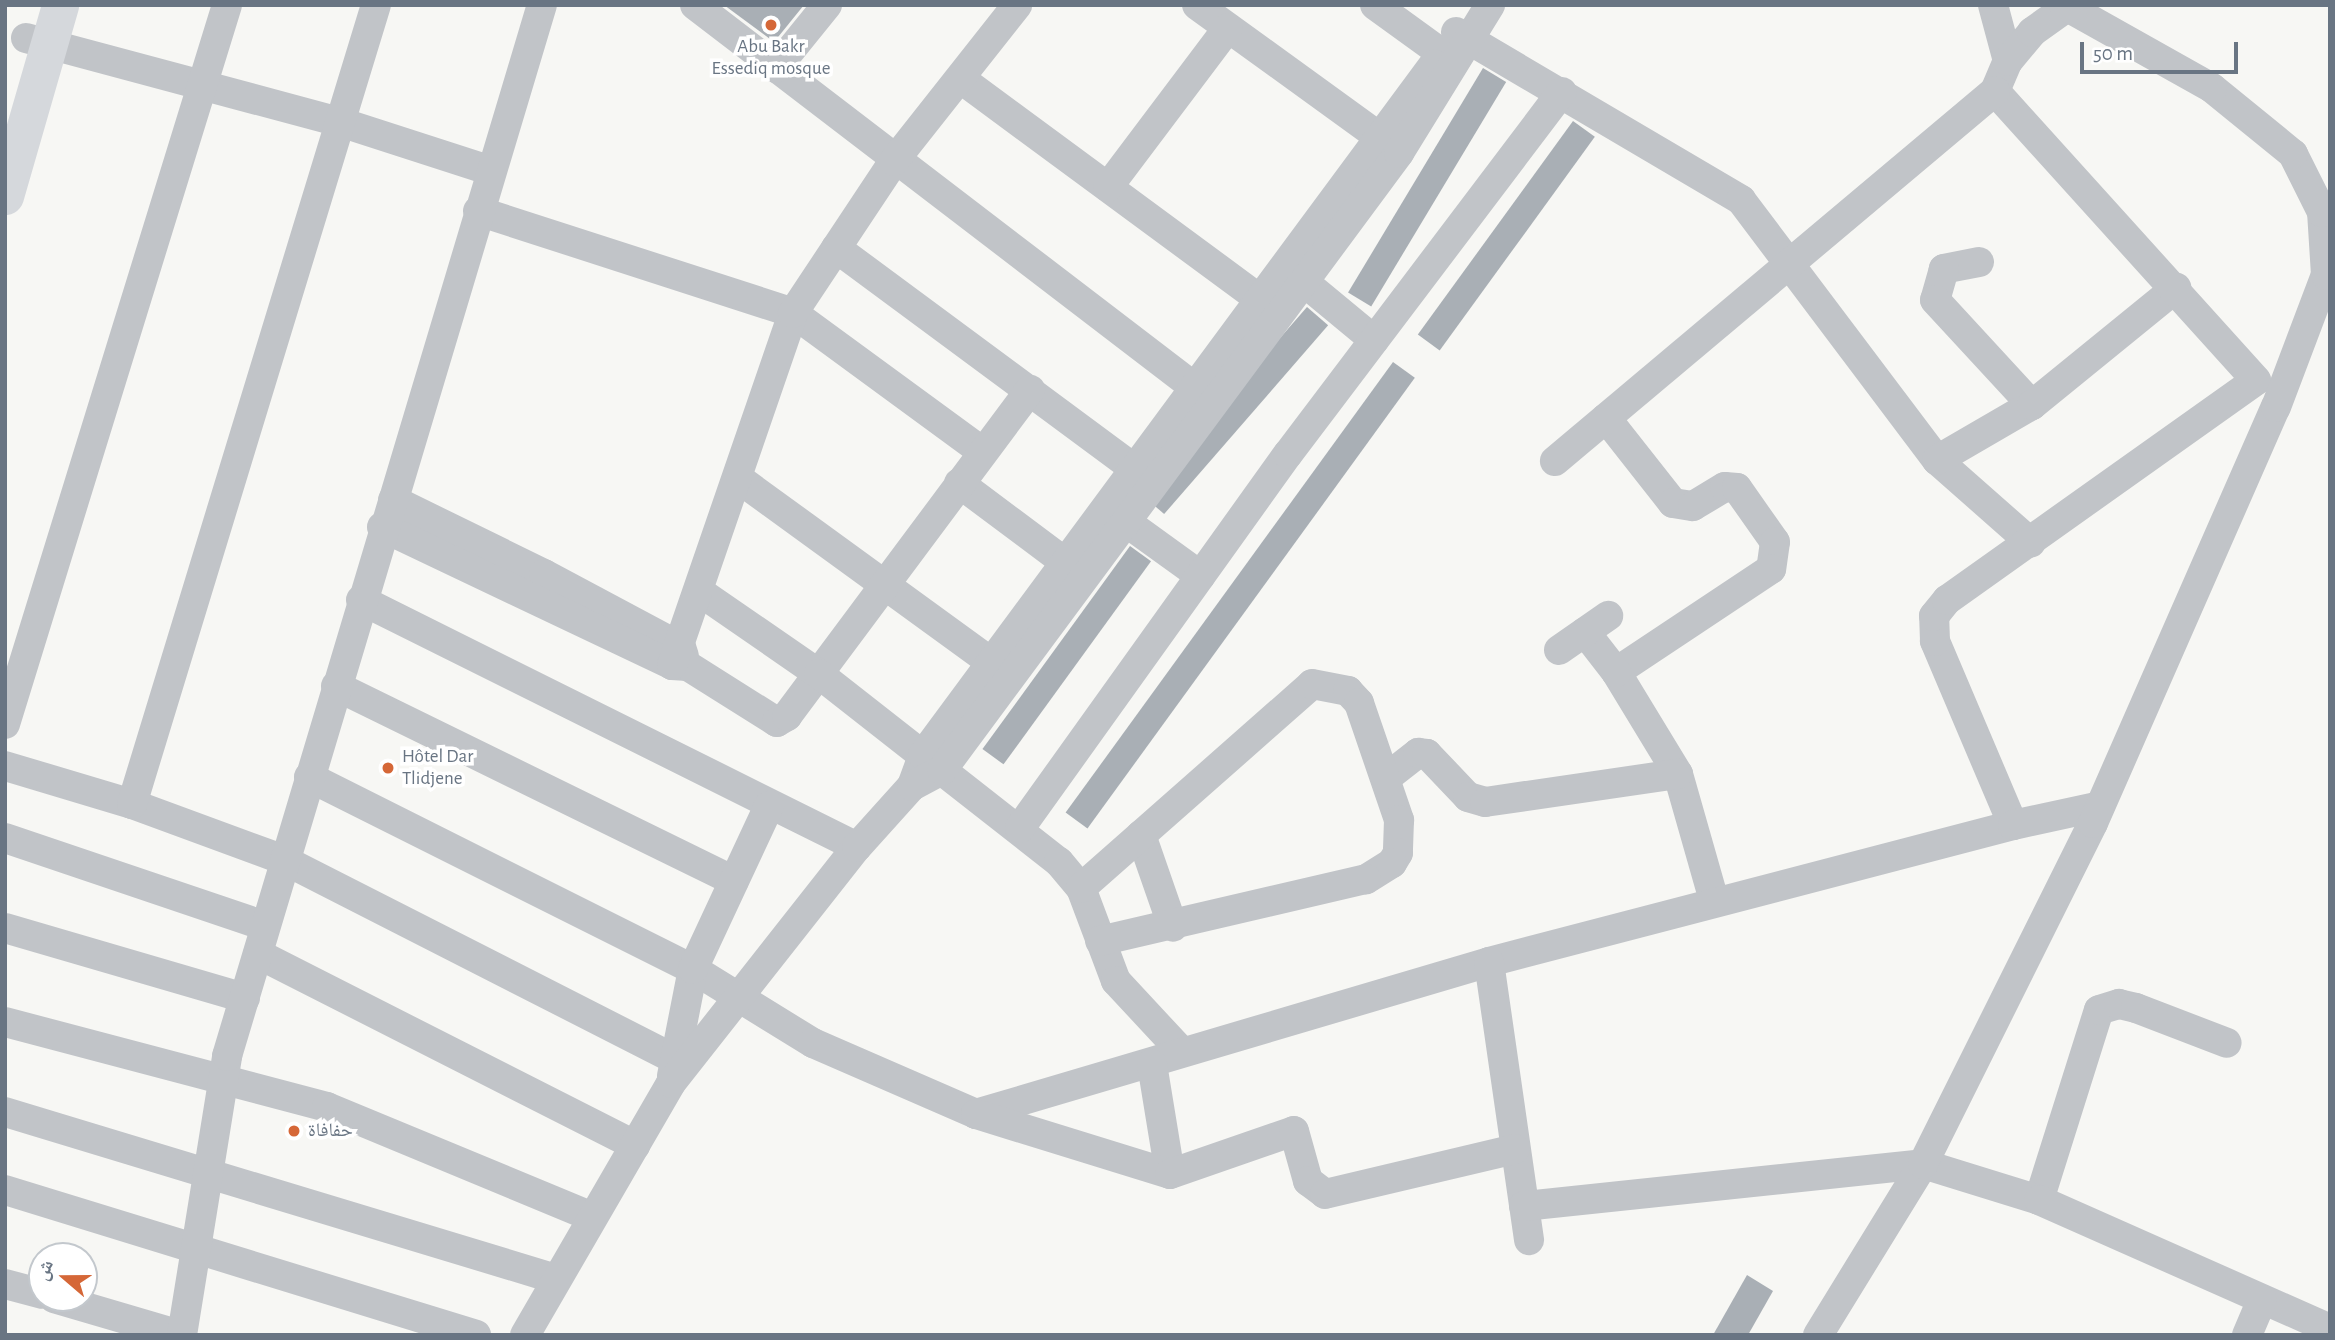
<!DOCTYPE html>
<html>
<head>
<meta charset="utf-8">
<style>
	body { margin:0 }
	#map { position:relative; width:2335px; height:1340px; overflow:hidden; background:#f7f7f4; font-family:"Alegreya Sans","Noto Naskh Arabic",sans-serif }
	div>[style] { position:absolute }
	.building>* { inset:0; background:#a9afb5; transform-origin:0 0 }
	.minor>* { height:30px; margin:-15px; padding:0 15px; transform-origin:15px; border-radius:15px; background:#c1c4c8 }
	.major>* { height:37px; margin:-18.5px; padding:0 18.5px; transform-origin:18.5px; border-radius:18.5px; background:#d5d8dc }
	.dots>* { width:19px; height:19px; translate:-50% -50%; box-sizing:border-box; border:4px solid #fff; border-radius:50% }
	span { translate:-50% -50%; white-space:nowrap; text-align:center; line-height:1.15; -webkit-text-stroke:7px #fff; paint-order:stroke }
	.poi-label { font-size:19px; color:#697583 }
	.left { translate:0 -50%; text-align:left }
	.frame { position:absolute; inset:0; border:7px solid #697583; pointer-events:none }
	.north { position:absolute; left:28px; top:1242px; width:70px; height:70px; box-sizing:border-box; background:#fff; border:2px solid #c3c8cd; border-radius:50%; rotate:290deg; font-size:19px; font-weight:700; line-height:28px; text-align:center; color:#697583 }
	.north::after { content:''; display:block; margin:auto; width:24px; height:32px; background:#d56737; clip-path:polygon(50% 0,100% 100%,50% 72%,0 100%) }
	.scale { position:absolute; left:2080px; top:42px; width:158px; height:32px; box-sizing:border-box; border:4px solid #697583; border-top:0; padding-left:9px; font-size:21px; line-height:24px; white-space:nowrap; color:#697583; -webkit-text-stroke:5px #fff; paint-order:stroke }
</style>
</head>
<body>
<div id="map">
	<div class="building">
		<i style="clip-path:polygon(724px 5px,804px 5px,774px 42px)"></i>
		<i style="left:1483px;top:68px;width:27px;height:262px;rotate:31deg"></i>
		<i style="left:1573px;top:121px;width:27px;height:264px;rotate:36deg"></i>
		<i style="left:1307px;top:307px;width:28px;height:250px;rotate:41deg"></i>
		<i style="left:1393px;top:362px;width:27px;height:557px;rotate:36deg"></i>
		<i style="left:1130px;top:546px;width:26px;height:251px;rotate:36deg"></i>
		<i style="clip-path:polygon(1747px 1275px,1773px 1291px,1748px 1335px,1713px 1335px)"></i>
	</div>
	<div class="minor">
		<i style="left:695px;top:5px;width:628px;rotate:37.44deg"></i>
		<i style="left:1197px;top:5px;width:227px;rotate:35.9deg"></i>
		<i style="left:1375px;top:5px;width:82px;rotate:36deg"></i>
		<i style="left:1993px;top:5px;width:58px;rotate:75deg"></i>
		<i style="left:1456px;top:32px;width:331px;rotate:30.5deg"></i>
		<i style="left:1741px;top:200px;width:326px;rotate:53deg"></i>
		<i style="left:1937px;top:460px;width:125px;rotate:41.4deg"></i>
		<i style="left:26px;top:38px;width:325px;rotate:15deg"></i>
		<i style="left:340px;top:122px;width:157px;rotate:17.9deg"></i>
		<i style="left:776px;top:68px;width:81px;rotate:-51deg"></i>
		<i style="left:961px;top:79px;width:393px;rotate:36.4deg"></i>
		<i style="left:1995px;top:91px;width:33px;rotate:-67deg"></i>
		<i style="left:2008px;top:61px;width:38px;rotate:-50deg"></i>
		<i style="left:2032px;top:32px;width:43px;rotate:-35.5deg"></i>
		<i style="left:1108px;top:187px;width:199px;rotate:-53deg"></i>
		<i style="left:478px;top:211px;width:331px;rotate:17.9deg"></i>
		<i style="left:793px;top:313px;width:235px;rotate:36.2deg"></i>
		<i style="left:836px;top:248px;width:388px;rotate:36.5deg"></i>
		<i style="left:1979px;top:262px;width:36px;rotate:169deg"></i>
		<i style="left:1944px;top:269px;width:32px;rotate:106deg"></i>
		<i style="left:1935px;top:300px;width:143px;rotate:47.3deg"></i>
		<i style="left:1304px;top:282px;width:91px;rotate:39.6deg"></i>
		<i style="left:1606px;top:418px;width:108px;rotate:51.8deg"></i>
		<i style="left:1673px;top:503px;width:20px;rotate:9deg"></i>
		<i style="left:1693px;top:506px;width:37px;rotate:-31deg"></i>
		<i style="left:1725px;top:487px;width:12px;rotate:5deg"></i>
		<i style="left:1737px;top:488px;width:66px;rotate:54.9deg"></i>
		<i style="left:1775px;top:542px;width:27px;rotate:98deg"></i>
		<i style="left:1771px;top:569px;width:186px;rotate:146.4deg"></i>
		<i style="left:1616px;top:672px;width:119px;rotate:58.7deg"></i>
		<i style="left:1678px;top:774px;width:131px;rotate:74.1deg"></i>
		<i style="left:1937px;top:460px;width:110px;rotate:-30.1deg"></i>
		<i style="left:2032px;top:405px;width:186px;rotate:-39.1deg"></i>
		<i style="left:739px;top:479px;width:311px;rotate:36deg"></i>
		<i style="left:959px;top:483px;width:154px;rotate:36.8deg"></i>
		<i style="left:393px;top:500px;width:168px;rotate:26.1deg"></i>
		<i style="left:544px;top:574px;width:155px;rotate:28.1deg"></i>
		<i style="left:681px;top:647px;width:9px;rotate:72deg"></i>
		<i style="left:1126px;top:522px;width:92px;rotate:35.8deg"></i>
		<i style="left:382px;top:527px;width:321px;rotate:25.4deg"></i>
		<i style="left:672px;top:665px;width:16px;rotate:4deg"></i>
		<i style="left:688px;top:666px;width:105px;rotate:32.2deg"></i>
		<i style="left:777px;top:722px;width:12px;rotate:-31deg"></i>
		<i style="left:787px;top:716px;width:407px;rotate:-53.3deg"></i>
		<i style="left:700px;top:592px;width:145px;rotate:34.6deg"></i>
		<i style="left:819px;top:674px;width:305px;rotate:38.1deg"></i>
		<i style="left:1059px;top:862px;width:34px;rotate:50deg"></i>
		<i style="left:1081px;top:888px;width:99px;rotate:69.4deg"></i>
		<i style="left:1116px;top:981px;width:96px;rotate:47.1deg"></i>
		<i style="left:361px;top:600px;width:554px;rotate:26.47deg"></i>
		<i style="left:1585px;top:632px;width:51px;rotate:52.2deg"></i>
		<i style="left:1559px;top:650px;width:60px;rotate:-34.8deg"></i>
		<i style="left:672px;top:665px;width:372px;rotate:-71deg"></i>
		<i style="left:793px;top:313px;width:182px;rotate:-56.4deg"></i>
		<i style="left:894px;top:161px;width:199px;rotate:-51.7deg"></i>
		<i style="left:336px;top:686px;width:443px;rotate:26.1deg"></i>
		<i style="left:5px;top:724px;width:752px;rotate:-72.84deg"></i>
		<i style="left:5px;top:766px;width:133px;rotate:16.7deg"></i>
		<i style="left:132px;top:804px;width:162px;rotate:20.2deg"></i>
		<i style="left:284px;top:860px;width:438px;rotate:27deg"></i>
		<i style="left:309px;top:777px;width:429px;rotate:26.6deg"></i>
		<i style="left:693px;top:969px;width:141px;rotate:31.7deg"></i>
		<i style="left:813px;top:1043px;width:178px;rotate:23.5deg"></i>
		<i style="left:976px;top:1114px;width:535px;rotate:-16.5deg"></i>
		<i style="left:1489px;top:962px;width:542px;rotate:-14.65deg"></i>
		<i style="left:2013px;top:825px;width:200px;rotate:-113deg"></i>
		<i style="left:1935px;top:641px;width:25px;rotate:-92deg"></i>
		<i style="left:1934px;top:616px;width:21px;rotate:-51deg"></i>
		<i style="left:1947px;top:600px;width:379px;rotate:-35.4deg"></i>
		<i style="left:2256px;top:380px;width:389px;rotate:-132.1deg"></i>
		<i style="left:1995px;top:91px;width:575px;rotate:139.94deg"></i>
		<i style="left:1386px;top:778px;width:41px;rotate:-38deg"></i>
		<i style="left:1418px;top:753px;width:9px;rotate:6deg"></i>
		<i style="left:1427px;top:754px;width:59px;rotate:46.4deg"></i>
		<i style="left:1468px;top:797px;width:18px;rotate:16deg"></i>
		<i style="left:1485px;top:802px;width:195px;rotate:-8.3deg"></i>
		<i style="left:912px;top:786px;width:33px;rotate:-70deg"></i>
		<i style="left:923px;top:755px;width:859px;rotate:-53.52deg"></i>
		<i style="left:132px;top:804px;width:835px;rotate:-73.02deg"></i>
		<i style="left:2013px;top:825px;width:89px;rotate:-12.3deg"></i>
		<i style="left:1020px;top:828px;width:460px;rotate:-54.4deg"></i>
		<i style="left:1288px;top:454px;width:454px;rotate:-52.9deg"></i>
		<i style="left:1141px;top:835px;width:97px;rotate:70.8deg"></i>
		<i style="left:5px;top:838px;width:274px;rotate:18.7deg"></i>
		<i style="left:1081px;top:888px;width:308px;rotate:-41.4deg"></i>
		<i style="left:1312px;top:684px;width:37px;rotate:11deg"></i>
		<i style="left:1348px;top:691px;width:16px;rotate:47deg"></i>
		<i style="left:1359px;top:703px;width:124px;rotate:71.1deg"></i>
		<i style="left:1399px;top:820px;width:33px;rotate:92deg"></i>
		<i style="left:1398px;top:853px;width:12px;rotate:121deg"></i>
		<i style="left:1392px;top:863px;width:31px;rotate:148deg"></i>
		<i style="left:1366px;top:879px;width:273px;rotate:166.9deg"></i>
		<i style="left:5px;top:928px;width:250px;rotate:16.3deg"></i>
		<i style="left:258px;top:954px;width:423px;rotate:26.9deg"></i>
		<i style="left:1489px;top:962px;width:281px;rotate:81.8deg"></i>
		<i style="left:5px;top:1022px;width:333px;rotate:14.8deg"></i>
		<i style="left:327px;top:1107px;width:287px;rotate:22.5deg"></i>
		<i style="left:1152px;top:1064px;width:111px;rotate:80.7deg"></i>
		<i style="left:672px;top:1076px;width:109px;rotate:-78.9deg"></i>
		<i style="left:693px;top:969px;width:180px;rotate:-65deg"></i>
		<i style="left:5px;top:1112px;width:576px;rotate:16.86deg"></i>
		<i style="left:976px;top:1114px;width:203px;rotate:17.2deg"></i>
		<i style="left:1170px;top:1174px;width:131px;rotate:-19.1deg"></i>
		<i style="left:1294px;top:1131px;width:52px;rotate:74.4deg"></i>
		<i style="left:1308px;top:1181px;width:21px;rotate:37deg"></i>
		<i style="left:1325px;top:1194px;width:195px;rotate:-13.3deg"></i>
		<i style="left:5px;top:1190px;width:493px;rotate:17.1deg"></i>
		<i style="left:2039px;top:1200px;width:199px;rotate:-72.5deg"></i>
		<i style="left:2099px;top:1010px;width:21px;rotate:-17deg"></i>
		<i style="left:2119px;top:1004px;width:17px;rotate:13deg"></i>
		<i style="left:2136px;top:1008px;width:97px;rotate:21deg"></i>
		<i style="left:1524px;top:1206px;width:401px;rotate:-6deg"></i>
		<i style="left:1923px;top:1164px;width:121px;rotate:17.2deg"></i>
		<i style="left:2039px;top:1200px;width:318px;rotate:23.9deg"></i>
		<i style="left:5px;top:1284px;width:38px;rotate:15deg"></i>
		<i style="left:54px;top:1298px;width:131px;rotate:16.4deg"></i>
		<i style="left:182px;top:1335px;width:283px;rotate:-80.8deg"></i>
		<i style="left:227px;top:1056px;width:1097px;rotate:-73.32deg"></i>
		<i style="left:525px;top:1335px;width:291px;rotate:-59.9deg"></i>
		<i style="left:671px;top:1083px;width:300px;rotate:-51.8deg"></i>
		<i style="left:857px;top:847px;width:82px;rotate:-48deg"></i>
		<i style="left:912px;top:786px;width:34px;rotate:-28deg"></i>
		<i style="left:942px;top:770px;width:768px;rotate:-53.47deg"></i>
		<i style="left:1399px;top:153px;width:174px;rotate:-58.4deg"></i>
		<i style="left:1818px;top:1335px;width:201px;rotate:-58.4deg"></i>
		<i style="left:1923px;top:1164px;width:381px;rotate:-63.5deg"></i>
		<i style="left:2093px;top:823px;width:454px;rotate:-66.3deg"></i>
		<i style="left:2276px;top:407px;width:141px;rotate:-69.3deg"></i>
		<i style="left:2326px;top:275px;width:63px;rotate:-93.6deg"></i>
		<i style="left:2322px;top:212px;width:65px;rotate:-116.6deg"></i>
		<i style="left:2293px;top:154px;width:104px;rotate:-140.8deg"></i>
		<i style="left:2212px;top:88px;width:170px;rotate:-150.7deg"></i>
		<i style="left:2247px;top:1335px;width:38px;rotate:-67deg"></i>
	</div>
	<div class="major">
		<i style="left:5px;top:196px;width:199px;rotate:-73.9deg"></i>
	</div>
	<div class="dots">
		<i style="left:771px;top:25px;background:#d56737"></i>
		<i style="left:388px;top:768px;background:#d56737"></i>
		<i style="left:294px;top:1131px;background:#d56737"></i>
	</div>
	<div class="poi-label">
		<span style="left:771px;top:58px">Abu Bakr<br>Essediq mosque</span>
		<span class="left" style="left:402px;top:768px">Hôtel Dar<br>Tlidjene</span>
		<span class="left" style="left:308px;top:1131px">حفافاة</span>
	</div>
	<div class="frame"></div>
	<div class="north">ش</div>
	<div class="scale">50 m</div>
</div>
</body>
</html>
